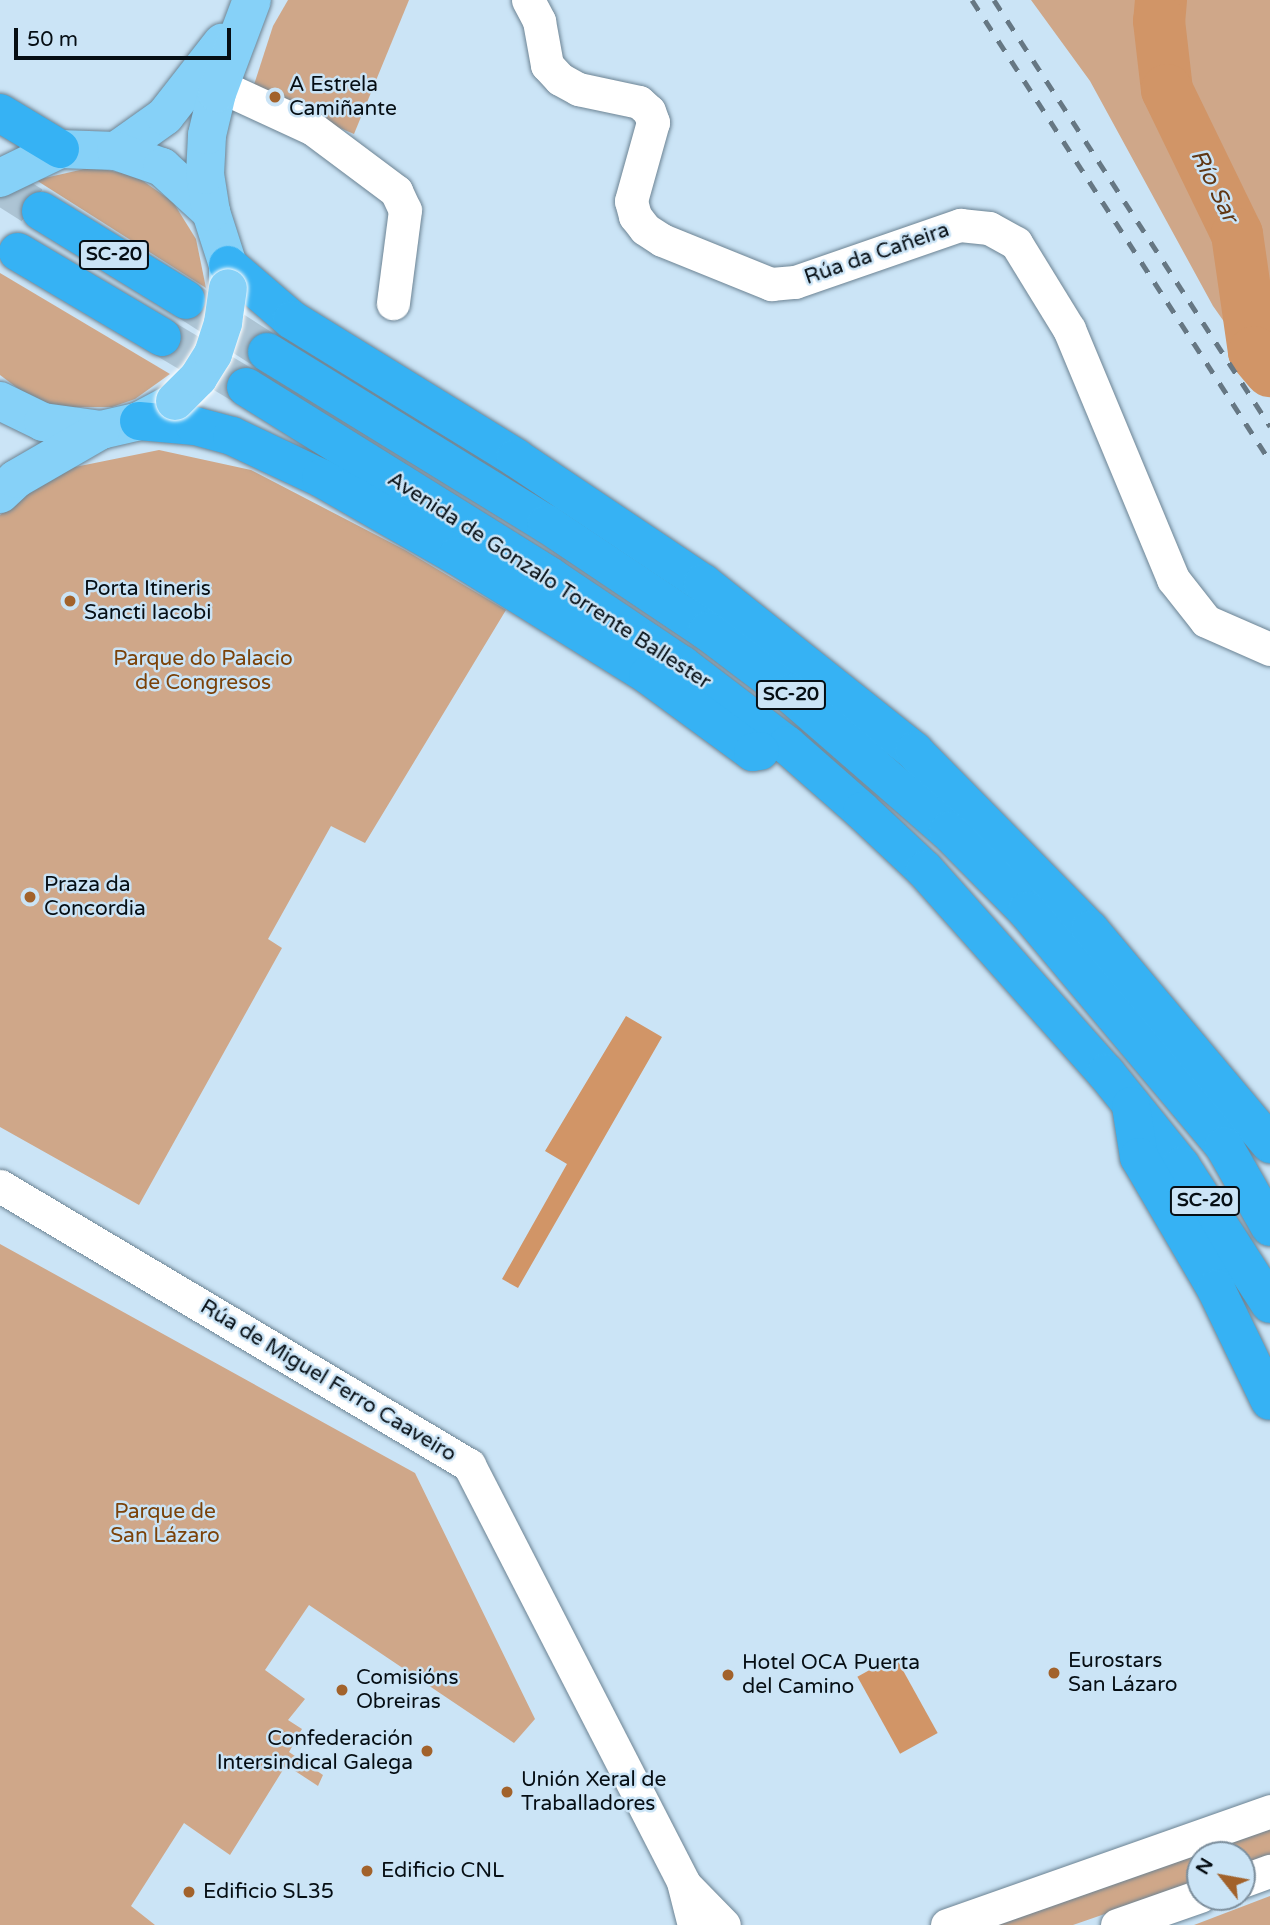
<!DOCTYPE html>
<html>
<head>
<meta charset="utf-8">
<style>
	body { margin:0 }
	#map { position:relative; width:1270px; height:1925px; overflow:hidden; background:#cbe4f6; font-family:"Varela Round",sans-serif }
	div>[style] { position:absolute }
	.green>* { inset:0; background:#cfa789 }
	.water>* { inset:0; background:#d19567; transform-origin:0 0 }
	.river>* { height:52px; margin:-26px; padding:0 26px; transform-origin:26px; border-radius:26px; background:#d19567 }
	.highway-tunnel>* { height:38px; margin-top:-19px; transform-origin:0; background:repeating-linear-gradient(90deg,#adc4d4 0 38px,transparent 0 57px) }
	.roads { filter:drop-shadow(0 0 2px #6c8393) drop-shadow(0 0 2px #6c8393) }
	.street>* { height:33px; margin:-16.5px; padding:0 16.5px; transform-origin:16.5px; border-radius:16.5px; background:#fff }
	.primary>* { height:38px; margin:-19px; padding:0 19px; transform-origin:19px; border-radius:19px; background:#86d1f8 }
	.highway>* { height:38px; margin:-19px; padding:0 19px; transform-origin:19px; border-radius:19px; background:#36b2f4 }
	.rail>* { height:5px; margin-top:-2.5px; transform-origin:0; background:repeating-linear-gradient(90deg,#667783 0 12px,transparent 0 24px) }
	.bridges { filter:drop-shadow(0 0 2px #fff) drop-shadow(0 0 2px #fff) }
	.primary-bridge>* { height:38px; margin:-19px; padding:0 19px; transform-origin:19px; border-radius:19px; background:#86d1f8 }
	.dots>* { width:19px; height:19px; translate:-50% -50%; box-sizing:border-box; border:4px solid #cbe4f6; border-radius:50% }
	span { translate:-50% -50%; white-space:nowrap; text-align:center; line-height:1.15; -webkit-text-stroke:5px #cbe4f6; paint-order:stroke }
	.shield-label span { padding:2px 5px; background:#cbe4f6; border:2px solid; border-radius:5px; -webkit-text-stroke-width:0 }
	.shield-label { font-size:19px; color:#060e14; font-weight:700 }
	.poi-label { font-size:21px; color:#060e14 }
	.left { translate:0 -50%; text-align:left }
	.right { translate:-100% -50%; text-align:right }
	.street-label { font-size:21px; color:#060e14 }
	.park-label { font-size:21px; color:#7b4209 }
	.water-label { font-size:23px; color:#603714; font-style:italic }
	.north { position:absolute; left:1186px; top:1841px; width:70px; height:70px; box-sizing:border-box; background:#cbe4f6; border:2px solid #7c8e9c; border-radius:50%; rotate:301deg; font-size:19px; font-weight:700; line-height:28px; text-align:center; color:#060e14 }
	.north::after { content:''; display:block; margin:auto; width:24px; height:32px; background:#a2622b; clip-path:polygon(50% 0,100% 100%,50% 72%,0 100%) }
	.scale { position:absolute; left:14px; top:28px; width:217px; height:32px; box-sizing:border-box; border:4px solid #060e14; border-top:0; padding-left:9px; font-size:21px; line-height:24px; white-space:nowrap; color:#060e14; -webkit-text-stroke:5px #cbe4f6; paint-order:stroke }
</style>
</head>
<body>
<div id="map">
	<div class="green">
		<i style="clip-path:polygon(288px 0,409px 0,354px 134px,252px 91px,273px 26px)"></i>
		<i style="clip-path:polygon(1031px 0,1270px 0,1270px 387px,1213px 306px,1090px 81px)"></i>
		<i style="clip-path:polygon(93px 167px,136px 176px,173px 202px,196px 239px,206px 288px,36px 180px)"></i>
		<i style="clip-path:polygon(0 273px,170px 374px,135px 399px,112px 407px,57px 407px,28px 396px,0 375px)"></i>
		<i style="clip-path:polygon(159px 450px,251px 470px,405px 550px,506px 610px,365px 843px,331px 826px,268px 939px,282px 948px,139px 1205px,0 1127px,0 515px,60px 470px)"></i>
		<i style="clip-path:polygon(0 1244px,415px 1473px,535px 1719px,514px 1743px,309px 1605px,265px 1670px,305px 1699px,288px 1720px,302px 1729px,289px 1752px,323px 1775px,318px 1786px,286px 1765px,230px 1855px,184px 1823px,131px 1906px,155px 1925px,0 1925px)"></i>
		<i style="clip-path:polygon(1270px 1826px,1270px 1856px,1242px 1866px,1242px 1855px,1200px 1855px,1200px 1881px,1073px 1925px,982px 1925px)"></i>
		<i style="clip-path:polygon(1270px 1896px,1270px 1925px,1194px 1925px)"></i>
	</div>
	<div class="water">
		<i style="clip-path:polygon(626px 1016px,662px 1037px,518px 1288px,502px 1279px,567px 1164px,545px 1151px)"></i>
		<i style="left:895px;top:1656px;width:88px;height:43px;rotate:61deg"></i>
	</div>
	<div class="river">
		<i style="left:1161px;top:0;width:21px;rotate:95deg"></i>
		<i style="left:1159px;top:21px;width:69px;rotate:83.4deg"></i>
		<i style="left:1167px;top:90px;width:160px;rotate:64.1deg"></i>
		<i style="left:1237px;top:234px;width:119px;rotate:81.8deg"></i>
		<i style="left:1254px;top:352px;width:25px;rotate:50deg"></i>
	</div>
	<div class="highway-tunnel">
		<i style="left:0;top:185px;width:49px;rotate:32.4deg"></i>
		<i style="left:186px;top:300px;width:96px;rotate:32.7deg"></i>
		<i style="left:162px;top:337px;width:98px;rotate:30.8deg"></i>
	</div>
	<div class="roads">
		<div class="street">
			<i style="left:528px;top:0;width:24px;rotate:62deg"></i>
			<i style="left:539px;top:21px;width:45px;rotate:79.7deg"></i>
			<i style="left:547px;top:65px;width:19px;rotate:47deg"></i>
			<i style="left:560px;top:79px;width:21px;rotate:29deg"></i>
			<i style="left:578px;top:89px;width:62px;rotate:12deg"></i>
			<i style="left:639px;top:102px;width:13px;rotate:42deg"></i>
			<i style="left:649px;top:111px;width:12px;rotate:70deg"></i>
			<i style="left:653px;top:122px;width:82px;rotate:105.6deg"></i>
			<i style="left:631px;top:201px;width:16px;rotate:75deg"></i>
			<i style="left:635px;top:216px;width:16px;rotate:52deg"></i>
			<i style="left:645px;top:229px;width:20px;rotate:33deg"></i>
			<i style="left:662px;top:240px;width:118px;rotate:22deg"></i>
			<i style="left:771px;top:284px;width:24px;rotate:-5deg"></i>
			<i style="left:795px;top:282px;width:175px;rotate:-19.1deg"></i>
			<i style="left:960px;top:225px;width:29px;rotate:6deg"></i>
			<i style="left:989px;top:228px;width:31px;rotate:29deg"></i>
			<i style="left:1016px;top:243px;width:101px;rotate:58.4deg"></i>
			<i style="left:1069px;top:329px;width:271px;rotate:67.4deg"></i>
			<i style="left:1173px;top:579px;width:53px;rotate:51.8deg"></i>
			<i style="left:1206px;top:621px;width:70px;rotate:23.6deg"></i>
			<i style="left:220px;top:86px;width:102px;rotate:24.8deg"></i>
			<i style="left:313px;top:129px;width:104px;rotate:36.8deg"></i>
			<i style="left:396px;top:191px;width:21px;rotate:65deg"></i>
			<i style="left:405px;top:210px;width:94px;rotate:97.4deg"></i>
			<i style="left:0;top:1186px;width:546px;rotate:30.75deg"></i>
			<i style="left:469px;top:1465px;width:469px;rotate:62.8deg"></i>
			<i style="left:683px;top:1882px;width:44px;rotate:75.7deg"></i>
			<i style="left:1242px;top:1881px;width:30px;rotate:-20deg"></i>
			<i style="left:684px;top:1884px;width:57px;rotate:45.7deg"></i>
			<i style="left:947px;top:1925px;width:343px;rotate:-19.4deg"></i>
			<i style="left:1117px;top:1925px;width:88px;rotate:-19.3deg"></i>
		</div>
		<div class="primary">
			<i style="left:116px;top:151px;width:60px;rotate:-35.5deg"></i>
			<i style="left:165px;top:116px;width:93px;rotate:-52deg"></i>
			<i style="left:0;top:178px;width:67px;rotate:-25.8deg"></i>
			<i style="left:60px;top:149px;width:56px;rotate:2deg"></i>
			<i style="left:116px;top:151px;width:49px;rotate:19.2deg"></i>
			<i style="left:162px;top:167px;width:67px;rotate:42.6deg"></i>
			<i style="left:211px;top:212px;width:56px;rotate:72.2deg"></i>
			<i style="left:228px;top:265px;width:23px;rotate:90deg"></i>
			<i style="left:211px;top:212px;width:37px;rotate:-99deg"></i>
			<i style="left:205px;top:175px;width:40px;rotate:-87.1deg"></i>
			<i style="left:207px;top:135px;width:43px;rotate:-76.6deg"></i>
			<i style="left:217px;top:93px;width:99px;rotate:-69.4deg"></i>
			<i style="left:0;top:401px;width:48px;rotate:26deg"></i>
			<i style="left:43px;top:422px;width:59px;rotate:7.9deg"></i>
			<i style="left:101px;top:430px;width:39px;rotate:-13deg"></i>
			<i style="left:139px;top:421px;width:34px;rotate:-28deg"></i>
			<i style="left:0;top:494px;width:22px;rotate:-43deg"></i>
			<i style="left:16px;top:479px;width:98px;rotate:-30deg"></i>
		</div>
		<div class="highway">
			<i style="left:0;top:113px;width:70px;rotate:31deg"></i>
			<i style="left:41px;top:211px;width:170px;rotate:31.5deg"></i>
			<i style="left:18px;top:252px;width:167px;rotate:30.6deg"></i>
			<i style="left:228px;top:265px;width:84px;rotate:40.7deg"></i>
			<i style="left:292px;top:320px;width:263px;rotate:31.6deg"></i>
			<i style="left:516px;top:458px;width:225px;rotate:33.8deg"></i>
			<i style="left:703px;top:583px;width:270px;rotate:38.5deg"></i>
			<i style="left:914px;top:751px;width:251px;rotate:45.5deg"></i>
			<i style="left:1090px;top:930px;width:280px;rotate:49.9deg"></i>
			<i style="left:267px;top:352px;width:329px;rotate:31.6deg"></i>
			<i style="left:547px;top:524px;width:192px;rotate:33.8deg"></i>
			<i style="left:707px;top:631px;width:103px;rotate:37.1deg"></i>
			<i style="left:789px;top:693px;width:211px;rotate:41deg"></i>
			<i style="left:948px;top:831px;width:112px;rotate:45.4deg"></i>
			<i style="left:1027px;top:911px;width:307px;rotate:50deg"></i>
			<i style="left:1224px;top:1146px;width:93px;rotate:60.4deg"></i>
			<i style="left:246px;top:387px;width:359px;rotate:31.9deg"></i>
			<i style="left:551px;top:577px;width:158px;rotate:33.9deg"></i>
			<i style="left:682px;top:665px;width:132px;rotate:37.3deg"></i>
			<i style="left:787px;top:745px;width:100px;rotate:41.3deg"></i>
			<i style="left:862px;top:811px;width:86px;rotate:43.1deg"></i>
			<i style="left:925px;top:870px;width:272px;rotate:48.3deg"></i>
			<i style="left:1106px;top:1073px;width:119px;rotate:51.1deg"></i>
			<i style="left:1181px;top:1166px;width:164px;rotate:57.2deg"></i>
			<i style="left:139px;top:421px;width:56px;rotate:5.1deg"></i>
			<i style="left:195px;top:426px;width:38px;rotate:15deg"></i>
			<i style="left:232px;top:436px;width:98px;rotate:25.3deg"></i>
			<i style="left:321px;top:478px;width:157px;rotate:29.8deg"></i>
			<i style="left:457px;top:556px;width:225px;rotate:31.9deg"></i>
			<i style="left:648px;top:675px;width:130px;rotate:36.3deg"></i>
			<i style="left:753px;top:752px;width:7px;rotate:-8deg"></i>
			<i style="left:1131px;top:1106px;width:52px;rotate:81.1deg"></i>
			<i style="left:1139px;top:1157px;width:153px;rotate:59.7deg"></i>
			<i style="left:1216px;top:1289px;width:124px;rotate:64.3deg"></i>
		</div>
	</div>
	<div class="rail">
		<i style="left:972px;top:0;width:549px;rotate:57.12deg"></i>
		<i style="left:994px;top:0;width:508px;rotate:57.06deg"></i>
	</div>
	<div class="bridges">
		<div class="primary-bridge">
			<i style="left:175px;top:401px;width:33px;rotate:-45deg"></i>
			<i style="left:198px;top:378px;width:28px;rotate:-58deg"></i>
			<i style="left:213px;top:354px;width:33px;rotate:-72deg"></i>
			<i style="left:223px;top:323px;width:35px;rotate:-82deg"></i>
		</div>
	</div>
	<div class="dots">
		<i style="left:275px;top:97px;background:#a2622b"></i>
		<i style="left:70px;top:601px;background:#a2622b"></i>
		<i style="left:30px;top:897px;background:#a2622b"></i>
		<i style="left:1054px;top:1673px;background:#a2622b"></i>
		<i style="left:728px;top:1675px;background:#a2622b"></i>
		<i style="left:342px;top:1690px;background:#a2622b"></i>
		<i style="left:427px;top:1751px;background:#a2622b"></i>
		<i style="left:507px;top:1792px;background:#a2622b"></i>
		<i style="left:367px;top:1871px;background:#a2622b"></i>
		<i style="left:189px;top:1892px;background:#a2622b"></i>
	</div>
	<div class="shield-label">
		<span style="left:114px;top:255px">SC-20</span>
		<span style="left:791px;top:695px">SC-20</span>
		<span style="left:1205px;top:1201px">SC-20</span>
	</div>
	<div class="poi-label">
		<span class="left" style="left:289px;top:97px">A Estrela<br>Camiñante</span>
		<span class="left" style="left:84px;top:601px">Porta Itineris<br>Sancti Iacobi</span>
		<span class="left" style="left:44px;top:897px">Praza da<br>Concordia</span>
		<span class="left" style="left:1068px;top:1673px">Eurostars<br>San Lázaro</span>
		<span class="left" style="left:742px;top:1675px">Hotel OCA Puerta<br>del Camino</span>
		<span class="left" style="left:356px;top:1690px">Comisións<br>Obreiras</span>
		<span class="right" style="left:413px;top:1751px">Confederación<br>Intersindical Galega</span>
		<span class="left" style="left:521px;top:1792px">Unión Xeral de<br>Traballadores</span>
		<span class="left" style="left:381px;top:1871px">Edificio CNL</span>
		<span class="left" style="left:203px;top:1892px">Edificio SL35</span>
	</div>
	<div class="street-label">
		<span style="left:877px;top:254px;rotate:-19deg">Rúa da Cañeira</span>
		<span style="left:549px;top:581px;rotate:33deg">Avenida de Gonzalo Torrente Ballester</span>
		<span style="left:328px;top:1381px;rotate:31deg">Rúa de Miguel Ferro Caaveiro</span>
	</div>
	<div class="park-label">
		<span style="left:203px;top:671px">Parque do Palacio<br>de Congresos</span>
		<span style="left:165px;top:1524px">Parque de<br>San Lázaro</span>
	</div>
	<div class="water-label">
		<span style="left:1214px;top:186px;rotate:64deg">Río Sar</span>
	</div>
	<div class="north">N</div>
	<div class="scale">50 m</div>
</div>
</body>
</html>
